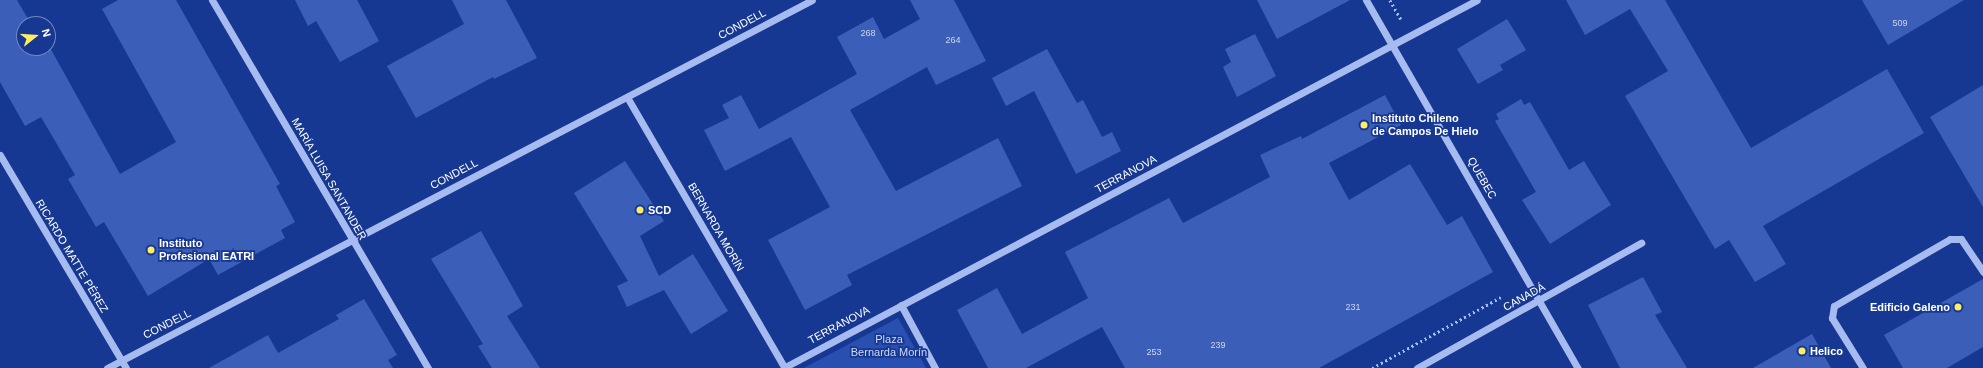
<!DOCTYPE html>
<html>
<head>
<meta charset="utf-8">
<style>
	body { margin:0 }
	#map { position:relative; width:1983px; height:368px; overflow:hidden; background:#173892; font-family:Arial,sans-serif }
	div>[style] { position:absolute }
	.green>* { inset:0; background:#2950b0 }
	.building>* { inset:0; background:#3b5eb8 }
	.path>* { height:2.5px; margin-top:-1.25px; transform-origin:0; background:repeating-linear-gradient(90deg,#a6bbf0 0 2px,transparent 0 5px) }
	.minor>* { height:7px; margin:-3.5px; padding:0 3.5px; transform-origin:3.5px; border-radius:3.5px; background:#a6bbf0 }
	.dots>* { width:11px; height:11px; translate:-50% -50%; box-sizing:border-box; border:2px solid #173892; border-radius:50% }
	span { translate:-50% -50%; white-space:nowrap; text-align:center; line-height:1.15; -webkit-text-stroke:3.5px #173892; paint-order:stroke }
	.number-label { font-size:9px; color:#ced7ed }
	.number-label span { -webkit-text-stroke-width:0 }
	.street-label { font-size:11px; color:#fff }
	.poi-label { font-size:11px; color:#fff; font-weight:700 }
	.left { translate:0 -50%; text-align:left }
	.right { translate:-100% -50%; text-align:right }
	.park-label { font-size:11px; color:#ccdafb }
	.north { position:absolute; left:16px; top:16px; width:40px; height:40px; box-sizing:border-box; background:#173892; border:1px solid #7488be; border-radius:50%; rotate:73deg; font-size:11px; font-weight:700; line-height:16px; text-align:center; color:#fff }
	.north::after { content:''; display:block; margin:auto; width:14px; height:18px; background:#ffec65; clip-path:polygon(50% 0,100% 100%,50% 72%,0 100%) }
</style>
</head>
<body>
<div id="map">
	<div class="green">
		<i style="clip-path:polygon(898px 318px,926px 368px,804px 368px)"></i>
	</div>
	<div class="building">
		<i style="clip-path:polygon(0 0,17px 0,31px 24px,24px 24px,24px 48px,44px 48px,48px 54px,48px 44px,120px 174px,176px 142px,102px 9px,118px 0,176px 0,280px 184px,276px 186px,295px 222px,281px 230px,285px 238px,218px 275px,209px 259px,148px 296px,104px 222px,96px 227px,68px 179px,75px 175px,41px 117px,25px 126px,0 82px)"></i>
		<i style="clip-path:polygon(295px 0,357px 0,379px 41px,340px 62px,316px 21px,308px 26px)"></i>
		<i style="clip-path:polygon(452px 0,506px 0,537px 58px,494px 79px,493px 77px,416px 118px,387px 66px,464px 24px)"></i>
		<i style="clip-path:polygon(910px 0,954px 0,986px 61px,936px 85px,927px 67px,850px 110px,896px 191px,998px 138px,1022px 186px,847px 275px,852px 285px,805px 310px,768px 240px,830px 207px,791px 137px,725px 171px,704px 130px,729px 118px,722px 105px,741px 95px,759px 129px,857px 74px,837px 37px,873px 17px,884px 39px,920px 19px)"></i>
		<i style="clip-path:polygon(1257px 0,1350px 0,1277px 39px)"></i>
		<i style="clip-path:polygon(1566px 0,1665px 0,1751px 148px,1887px 69px,1924px 133px,1763px 226px,1786px 264px,1755px 282px,1729px 240px,1715px 249px,1625px 96px,1668px 71px,1630px 9px,1585px 35px)"></i>
		<i style="clip-path:polygon(1862px 0,1964px 0,1888px 45px)"></i>
		<i style="clip-path:polygon(1507px 19px,1526px 50px,1500px 65px,1503px 70px,1478px 84px,1457px 49px)"></i>
		<i style="clip-path:polygon(1255px 34px,1276px 76px,1237px 97px,1223px 67px,1231px 62px,1225px 49px)"></i>
		<i style="clip-path:polygon(1047px 49px,1077px 103px,1083px 100px,1102px 137px,1112px 132px,1121px 151px,1076px 174px,1034px 91px,1006px 106px,992px 78px)"></i>
		<i style="clip-path:polygon(1983px 85px,1983px 207px,1930px 117px)"></i>
		<i style="clip-path:polygon(1385px 95px,1401px 125px,1329px 163px,1349px 200px,1410px 164px,1447px 225px,1462px 216px,1493px 272px,1319px 368px,1125px 368px,1102px 327px,1026px 368px,988px 368px,957px 310px,997px 288px,1022px 334px,1088px 298px,1065px 252px,1169px 198px,1183px 223px,1270px 177px,1260px 155px,1301px 136px,1302px 139px)"></i>
		<i style="clip-path:polygon(1521px 99px,1524px 105px,1530px 102px,1569px 170px,1584px 161px,1611px 205px,1550px 244px,1522px 200px,1536px 192px,1495px 121px,1499px 119px,1496px 114px)"></i>
		<i style="clip-path:polygon(625px 161px,664px 221px,640px 236px,659px 276px,693px 254px,728px 311px,691px 334px,664px 290px,627px 307px,617px 286px,628px 281px,574px 193px)"></i>
		<i style="clip-path:polygon(481px 231px,523px 306px,507px 316px,540px 368px,492px 368px,478px 346px,483px 344px,431px 259px)"></i>
		<i style="clip-path:polygon(1643px 277px,1662px 312px,1655px 315px,1687px 368px,1620px 368px,1588px 305px)"></i>
		<i style="clip-path:polygon(1983px 279px,1983px 347px,1947px 368px,1903px 368px,1884px 335px)"></i>
		<i style="clip-path:polygon(364px 299px,397px 355px,388px 360px,393px 368px,209px 368px,268px 335px,278px 353px,339px 319px,336px 315px)"></i>
		<i style="clip-path:polygon(1812px 334px,1831px 368px,1753px 368px)"></i>
	</div>
	<div class="path">
		<i style="left:1390px;top:0;width:22px;rotate:60deg"></i>
		<i style="left:1372px;top:368px;width:147px;rotate:-28.8deg"></i>
	</div>
	<div class="minor">
		<i style="left:212px;top:0;width:427px;rotate:59.6deg"></i>
		<i style="left:1366px;top:0;width:425px;rotate:60.1deg"></i>
		<i style="left:627px;top:97px;width:314px;rotate:59.8deg"></i>
		<i style="left:0;top:155px;width:247px;rotate:59.4deg"></i>
		<i style="left:901px;top:305px;width:72px;rotate:61.6deg"></i>
		<i style="left:785px;top:367px;width:783px;rotate:-27.94deg"></i>
		<i style="left:107px;top:368px;width:795px;rotate:-27.56deg"></i>
		<i style="left:1417px;top:368px;width:257px;rotate:-29.2deg"></i>
		<i style="left:1863px;top:368px;width:59px;rotate:-121.8deg"></i>
		<i style="left:1832px;top:318px;width:12px;rotate:-81deg"></i>
		<i style="left:1834px;top:306px;width:134px;rotate:-30deg"></i>
		<i style="left:1950px;top:239px;width:11px"></i>
		<i style="left:1961px;top:239px;width:40px;rotate:56deg"></i>
	</div>
	<div class="dots">
		<i style="left:1364px;top:125px;background:#ffec65"></i>
		<i style="left:640px;top:210px;background:#ffec65"></i>
		<i style="left:151px;top:250px;background:#ffec65"></i>
		<i style="left:1958px;top:307px;background:#ffec65"></i>
		<i style="left:1802px;top:351px;background:#ffec65"></i>
	</div>
	<div class="number-label">
		<span style="left:1900px;top:23px">509</span>
		<span style="left:868px;top:33px">268</span>
		<span style="left:953px;top:40px">264</span>
		<span style="left:1353px;top:307px">231</span>
		<span style="left:1218px;top:345px">239</span>
		<span style="left:1154px;top:352px">253</span>
	</div>
	<div class="street-label">
		<span style="left:742px;top:24px;rotate:-28deg">CONDELL</span>
		<span style="left:454px;top:174px;rotate:-28deg">CONDELL</span>
		<span style="left:1126px;top:174px;rotate:-28deg">TERRANOVA</span>
		<span style="left:1482px;top:178px;rotate:60deg">QUEBEC</span>
		<span style="left:329px;top:179px;rotate:60deg">MARÍA LUISA SANTANDER</span>
		<span style="left:716px;top:227px;rotate:60deg">BERNARDA MORÍN</span>
		<span style="left:72px;top:256px;rotate:59deg">RICARDO MATTE PÉREZ</span>
		<span style="left:1524px;top:297px;rotate:-29deg">CANADÁ</span>
		<span style="left:167px;top:324px;rotate:-27deg">CONDELL</span>
		<span style="left:839px;top:325px;rotate:-28deg">TERRANOVA</span>
	</div>
	<div class="poi-label">
		<span class="left" style="left:1372px;top:125px">Instituto Chileno<br>de Campos De Hielo</span>
		<span class="left" style="left:648px;top:210px">SCD</span>
		<span class="left" style="left:159px;top:250px">Instituto<br>Profesional EATRI</span>
		<span class="right" style="left:1950px;top:307px">Edificio Galeno</span>
		<span class="left" style="left:1810px;top:351px">Helico</span>
	</div>
	<div class="park-label">
		<span style="left:889px;top:346px">Plaza<br>Bernarda Morín</span>
	</div>
	<div class="north">N</div>
</div>
</body>
</html>
